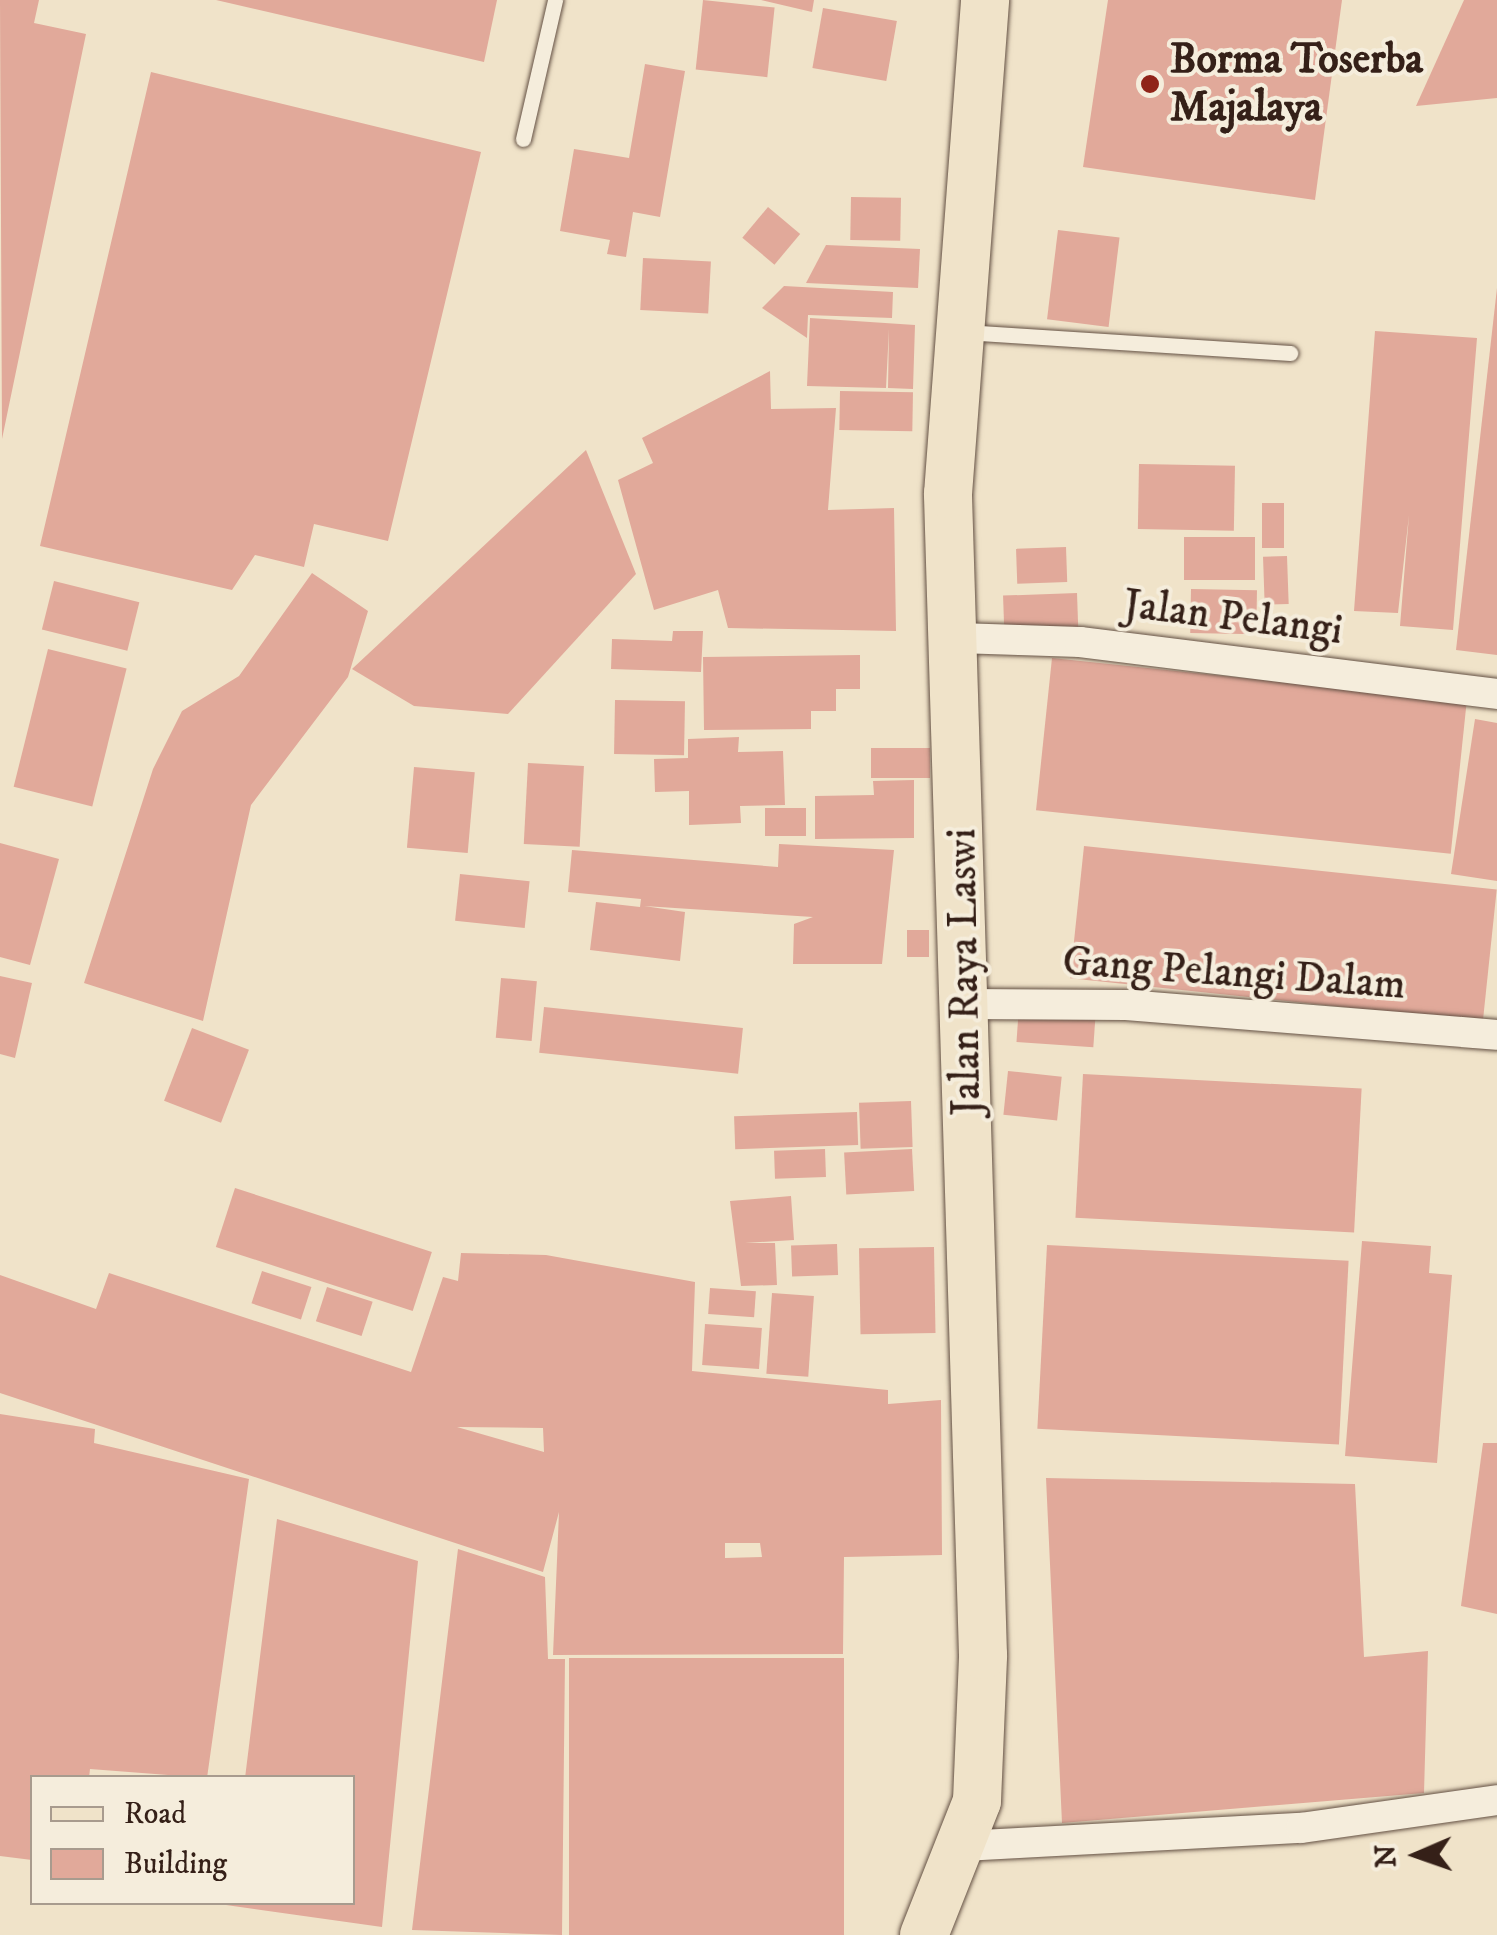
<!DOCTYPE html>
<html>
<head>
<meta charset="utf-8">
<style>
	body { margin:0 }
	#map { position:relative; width:1497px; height:1935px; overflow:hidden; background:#f0e3c9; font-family:"IM FELL DW Pica",serif }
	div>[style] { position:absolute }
	.building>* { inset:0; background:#e1a99a; transform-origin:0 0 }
	.roads { filter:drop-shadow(0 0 2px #645144) drop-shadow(0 0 2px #645144) }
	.lane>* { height:15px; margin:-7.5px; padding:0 7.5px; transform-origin:7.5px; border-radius:7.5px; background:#f5eddc }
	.street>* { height:30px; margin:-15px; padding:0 15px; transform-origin:15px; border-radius:15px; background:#f5eddc }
	.primary>* { height:48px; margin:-24px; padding:0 24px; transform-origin:24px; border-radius:24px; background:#f0e3c9 }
	.dots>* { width:28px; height:28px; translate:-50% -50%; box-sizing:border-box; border:5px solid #f5eddc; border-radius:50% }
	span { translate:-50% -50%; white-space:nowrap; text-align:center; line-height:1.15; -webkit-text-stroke:8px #f5eddc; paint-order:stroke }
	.poi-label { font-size:42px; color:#352018; font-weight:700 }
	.left { translate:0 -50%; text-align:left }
	.street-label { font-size:42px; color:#352018 }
	.legend { position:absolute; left:30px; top:1775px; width:325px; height:130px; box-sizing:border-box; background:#f5eddc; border:2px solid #a89b8e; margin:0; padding:12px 18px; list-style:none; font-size:30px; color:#352018 }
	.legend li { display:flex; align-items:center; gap:20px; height:50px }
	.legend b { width:50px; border:2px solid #a89b8e }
	.north { position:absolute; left:1367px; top:1805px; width:100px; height:100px; -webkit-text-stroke:8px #f5eddc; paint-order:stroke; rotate:268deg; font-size:28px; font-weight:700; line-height:40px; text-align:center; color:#352018 }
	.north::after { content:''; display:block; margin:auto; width:35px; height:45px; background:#352018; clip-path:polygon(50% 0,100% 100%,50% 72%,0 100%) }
</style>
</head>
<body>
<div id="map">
	<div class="building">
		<i style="clip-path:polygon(0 0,39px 0,34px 23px,86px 34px,2px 439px)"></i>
		<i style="clip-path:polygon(216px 0,497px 0,484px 62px)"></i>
		<i style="left:703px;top:0;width:72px;height:70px;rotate:6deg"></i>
		<i style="clip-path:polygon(761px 0,814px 0,812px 12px)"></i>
		<i style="clip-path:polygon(1108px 0,1342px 0,1315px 200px,1083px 167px)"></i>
		<i style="clip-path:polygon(1464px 0,1497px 0,1497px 98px,1416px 106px)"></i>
		<i style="left:823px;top:8px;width:75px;height:61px;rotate:10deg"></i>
		<i style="clip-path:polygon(645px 64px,685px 71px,660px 217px,633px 212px,626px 257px,607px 254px,610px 240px,560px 231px,574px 149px,629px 158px)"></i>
		<i style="clip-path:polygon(151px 72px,481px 152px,388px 541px,314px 524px,304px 567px,255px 555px,232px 590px,40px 546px)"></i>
		<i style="left:851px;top:197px;width:50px;height:43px;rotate:1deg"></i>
		<i style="left:768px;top:207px;width:42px;height:40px;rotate:40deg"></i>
		<i style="left:1058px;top:230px;width:62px;height:90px;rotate:7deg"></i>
		<i style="clip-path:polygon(826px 245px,920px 249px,918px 288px,806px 283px)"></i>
		<i style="left:643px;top:258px;width:68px;height:52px;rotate:3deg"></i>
		<i style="clip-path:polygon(784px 286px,893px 292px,892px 318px,808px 315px,807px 338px,762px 308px)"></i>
		<i style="clip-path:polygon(1497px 288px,1497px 655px,1456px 650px)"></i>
		<i style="clip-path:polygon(810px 318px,915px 325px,913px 389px,888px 388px,889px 329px,886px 388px,807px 386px)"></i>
		<i style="clip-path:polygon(1375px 331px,1477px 338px,1453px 630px,1400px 626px,1409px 515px,1398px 613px,1354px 611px)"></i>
		<i style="clip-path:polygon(770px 371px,771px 409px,836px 408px,828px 510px,894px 508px,896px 631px,728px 628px,718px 590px,654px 610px,618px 480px,653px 463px,642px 438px)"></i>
		<i style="left:840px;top:391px;width:73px;height:39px;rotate:1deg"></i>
		<i style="clip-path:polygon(586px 450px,636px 574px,508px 714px,414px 706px,352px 669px)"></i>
		<i style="left:1139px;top:464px;width:96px;height:65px;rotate:1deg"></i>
		<i style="left:1262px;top:503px;width:22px;height:45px"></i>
		<i style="left:1184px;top:537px;width:71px;height:43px"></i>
		<i style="left:1066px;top:547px;width:35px;height:50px;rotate:88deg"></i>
		<i style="left:1287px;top:556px;width:48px;height:24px;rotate:88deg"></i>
		<i style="clip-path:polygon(312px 573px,368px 611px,348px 677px,251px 805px,203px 1021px,84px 983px,153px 769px,182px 711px,239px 676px)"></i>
		<i style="left:54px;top:581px;width:88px;height:50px;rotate:14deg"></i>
		<i style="left:1191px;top:589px;width:66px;height:44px;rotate:1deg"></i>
		<i style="left:1077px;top:593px;width:35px;height:74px;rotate:88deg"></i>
		<i style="clip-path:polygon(673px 631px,703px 631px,701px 672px,611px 669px,612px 639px,672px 641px)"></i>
		<i style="left:48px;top:649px;width:81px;height:142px;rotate:14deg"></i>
		<i style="clip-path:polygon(860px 655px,860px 689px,836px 689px,836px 711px,811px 711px,811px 729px,704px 730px,703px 657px)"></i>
		<i style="left:1052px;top:658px;width:417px;height:153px;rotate:6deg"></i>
		<i style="left:615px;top:700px;width:70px;height:54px;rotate:1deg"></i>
		<i style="clip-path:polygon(1475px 719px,1497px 723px,1497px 881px,1451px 874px)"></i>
		<i style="clip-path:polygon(739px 737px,738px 752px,783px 751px,785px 805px,740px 806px,741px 823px,689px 825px,689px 791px,655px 792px,654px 759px,688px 758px,688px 739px)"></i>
		<i style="left:871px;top:748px;width:59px;height:30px"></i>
		<i style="left:528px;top:763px;width:56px;height:81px;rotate:3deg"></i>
		<i style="left:414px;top:767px;width:61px;height:81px;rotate:5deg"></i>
		<i style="clip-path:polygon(914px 780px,914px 838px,815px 839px,815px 796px,874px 795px,873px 781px)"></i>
		<i style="left:765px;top:808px;width:41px;height:28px"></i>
		<i style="clip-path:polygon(0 843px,59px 859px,30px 965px,0 957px)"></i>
		<i style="clip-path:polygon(779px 844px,894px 850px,882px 964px,793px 964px,794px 924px,813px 917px,644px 906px,685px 912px,680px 961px,590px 950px,596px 902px,640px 907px,641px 899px,568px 892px,572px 850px,778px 867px)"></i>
		<i style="left:1084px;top:846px;width:415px;height:133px;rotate:6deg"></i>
		<i style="left:460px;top:874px;width:70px;height:47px;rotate:6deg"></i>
		<i style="left:907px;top:930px;width:22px;height:27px"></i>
		<i style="clip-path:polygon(0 976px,32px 983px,15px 1058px,0 1054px)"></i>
		<i style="left:501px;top:978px;width:36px;height:60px;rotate:5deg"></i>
		<i style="left:1019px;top:1006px;width:77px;height:36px;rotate:4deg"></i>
		<i style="left:544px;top:1007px;width:200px;height:46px;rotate:6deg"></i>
		<i style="left:192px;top:1028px;width:61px;height:78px;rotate:21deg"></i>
		<i style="left:1008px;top:1071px;width:54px;height:44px;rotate:6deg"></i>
		<i style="left:1083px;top:1074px;width:279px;height:144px;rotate:3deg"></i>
		<i style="left:911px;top:1101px;width:46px;height:52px;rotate:88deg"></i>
		<i style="left:857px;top:1112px;width:33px;height:123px;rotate:88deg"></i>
		<i style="left:825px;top:1149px;width:28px;height:51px;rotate:88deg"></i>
		<i style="left:912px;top:1149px;width:42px;height:68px;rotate:87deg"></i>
		<i style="left:235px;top:1188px;width:207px;height:62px;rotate:18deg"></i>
		<i style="clip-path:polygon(791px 1196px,794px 1240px,745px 1243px,775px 1243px,777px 1285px,741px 1286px,730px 1201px)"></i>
		<i style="clip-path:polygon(1362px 1241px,1431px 1246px,1429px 1273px,1452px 1275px,1437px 1463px,1345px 1456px)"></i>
		<i style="left:837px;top:1244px;width:31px;height:46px;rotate:88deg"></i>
		<i style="left:1047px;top:1245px;width:302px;height:184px;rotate:3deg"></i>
		<i style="left:934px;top:1247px;width:86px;height:75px;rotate:89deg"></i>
		<i style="clip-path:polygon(evenodd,461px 1253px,546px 1255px,695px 1282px,692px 1371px,888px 1390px,888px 1404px,941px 1400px,942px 1555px,844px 1557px,843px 1654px,553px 1655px,559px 1512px,543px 1572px,0 1393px,0 1275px,96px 1309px,109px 1273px,411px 1372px,443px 1277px,458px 1281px,461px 1253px,457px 1427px,543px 1428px,544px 1452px,457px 1427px,461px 1253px,725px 1543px,760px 1543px,762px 1557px,725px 1558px,725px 1543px)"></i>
		<i style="left:262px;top:1271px;width:52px;height:34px;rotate:18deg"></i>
		<i style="left:327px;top:1287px;width:48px;height:36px;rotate:18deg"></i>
		<i style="left:710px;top:1288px;width:46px;height:26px;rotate:4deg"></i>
		<i style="left:772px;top:1293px;width:42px;height:81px;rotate:4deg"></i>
		<i style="left:705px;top:1324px;width:57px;height:41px;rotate:4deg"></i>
		<i style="clip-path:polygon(0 1414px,95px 1429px,94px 1443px,249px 1479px,207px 1778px,90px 1769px,89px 1778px,32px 1778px,32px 1860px,0 1856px)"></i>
		<i style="clip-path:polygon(1483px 1443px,1497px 1443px,1497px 1614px,1461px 1606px)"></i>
		<i style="clip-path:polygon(1046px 1478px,1355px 1484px,1364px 1657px,1428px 1651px,1424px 1793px,1062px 1823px)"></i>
		<i style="clip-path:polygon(277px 1519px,418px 1561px,382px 1927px,226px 1905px,352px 1902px,352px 1778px,245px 1778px)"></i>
		<i style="clip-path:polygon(458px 1549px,545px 1577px,548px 1659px,565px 1659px,562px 1935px,412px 1930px)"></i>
		<i style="left:844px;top:1658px;width:277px;height:275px;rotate:90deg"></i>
	</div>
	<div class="roads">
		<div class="lane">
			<i style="left:523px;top:139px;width:143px;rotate:-77deg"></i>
			<i style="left:964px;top:332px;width:327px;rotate:3.7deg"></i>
		</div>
		<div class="street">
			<i style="left:958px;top:638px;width:122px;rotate:1.9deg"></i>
			<i style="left:1080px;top:642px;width:420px;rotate:7.1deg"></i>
			<i style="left:966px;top:1004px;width:160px;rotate:0.4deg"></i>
			<i style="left:1126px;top:1005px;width:372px;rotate:4.6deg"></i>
			<i style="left:964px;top:1846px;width:337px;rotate:-3.1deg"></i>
			<i style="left:1301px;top:1828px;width:198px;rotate:-8.1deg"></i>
		</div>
		<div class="primary">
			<i style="left:924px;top:1935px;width:144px;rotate:-68.4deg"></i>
			<i style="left:977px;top:1801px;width:146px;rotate:-87.6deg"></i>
			<i style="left:983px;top:1655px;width:1162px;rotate:-91.73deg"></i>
			<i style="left:948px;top:494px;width:495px;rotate:-85.7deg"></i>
		</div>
	</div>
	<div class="dots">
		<i style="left:1150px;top:84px;background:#8f2418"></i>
	</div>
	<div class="poi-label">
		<span class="left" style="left:1170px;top:84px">Borma Toserba<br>Majalaya</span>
	</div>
	<div class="street-label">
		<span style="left:1233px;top:618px;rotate:7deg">Jalan Pelangi</span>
		<span style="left:965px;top:972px;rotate:-91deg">Jalan Raya Laswi</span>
		<span style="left:1234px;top:974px;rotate:4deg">Gang Pelangi Dalam</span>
	</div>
	<ul class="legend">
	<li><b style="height:12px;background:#f0e3c9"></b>Road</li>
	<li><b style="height:28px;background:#e1a99a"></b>Building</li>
	</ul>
	<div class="north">N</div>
</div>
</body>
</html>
